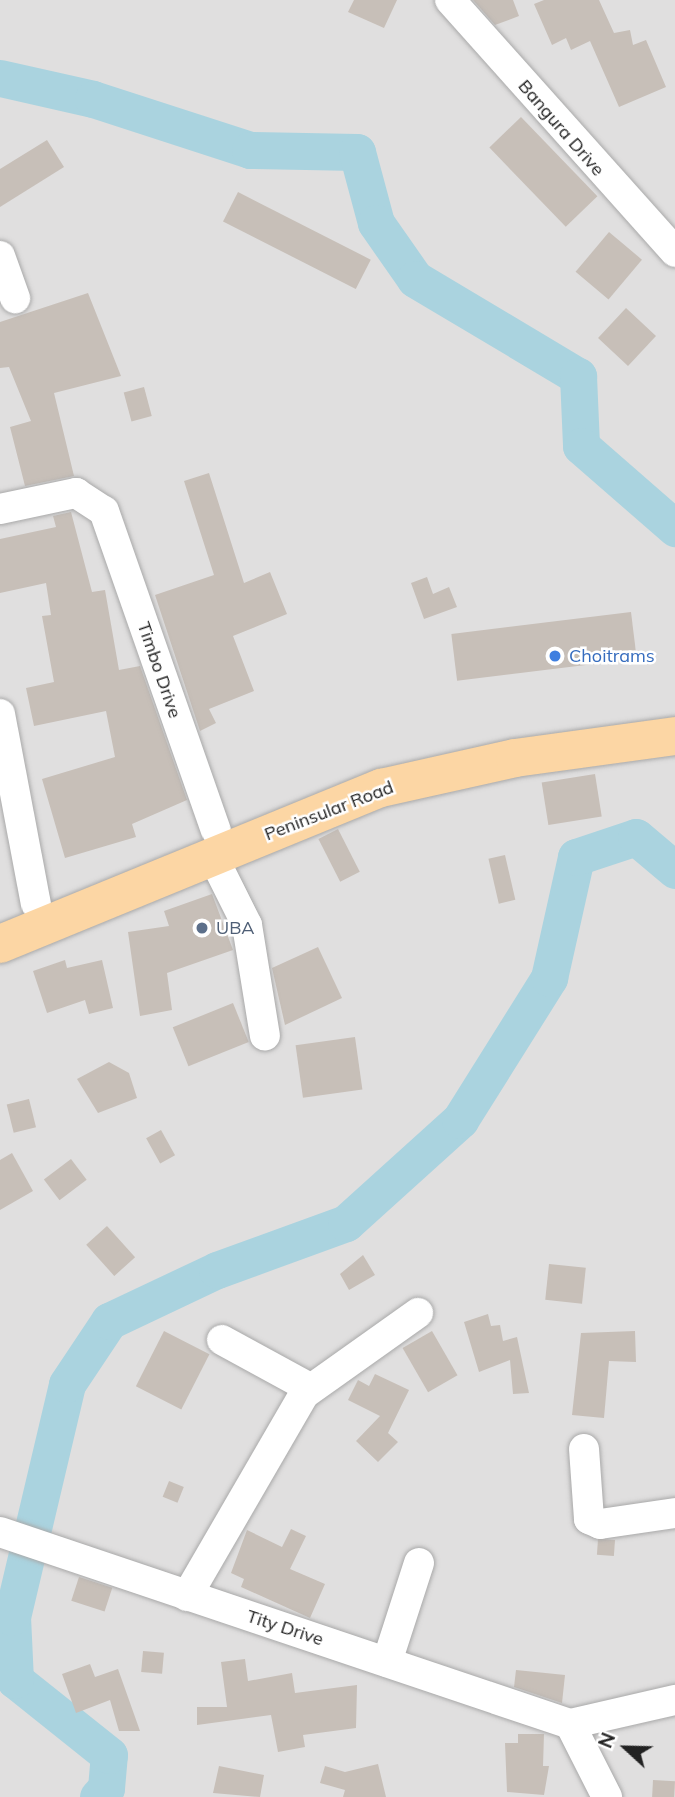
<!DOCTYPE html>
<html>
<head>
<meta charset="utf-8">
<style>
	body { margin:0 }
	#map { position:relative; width:675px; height:1797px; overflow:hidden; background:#f2efe9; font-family:Mulish,sans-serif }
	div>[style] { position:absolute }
	.residential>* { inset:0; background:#e0dfdf; transform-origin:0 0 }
	.river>* { height:37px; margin:-18.5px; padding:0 18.5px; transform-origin:18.5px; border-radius:18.5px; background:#aad3df }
	.building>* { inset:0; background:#c7bfb8; transform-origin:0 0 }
	.roads { filter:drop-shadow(0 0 2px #a9a9a9) drop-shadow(0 0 2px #a9a9a9) }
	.minor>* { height:30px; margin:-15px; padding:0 15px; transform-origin:15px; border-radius:15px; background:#fff }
	.major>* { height:38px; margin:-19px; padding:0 19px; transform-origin:19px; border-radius:19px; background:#fcd6a4 }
	.dots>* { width:19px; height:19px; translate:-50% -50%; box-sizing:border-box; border:4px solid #fff; border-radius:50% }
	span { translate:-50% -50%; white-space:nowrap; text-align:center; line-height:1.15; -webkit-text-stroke:5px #fff; paint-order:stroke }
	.street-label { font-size:18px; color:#222 }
	.shop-label { font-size:18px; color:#366cbe }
	.left { translate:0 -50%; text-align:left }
	.service-label { font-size:18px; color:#4e5e75 }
	.north { position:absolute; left:591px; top:1713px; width:70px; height:70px; -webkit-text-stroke:5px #fff; paint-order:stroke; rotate:292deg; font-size:19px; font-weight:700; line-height:28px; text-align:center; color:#222 }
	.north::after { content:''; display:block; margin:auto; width:24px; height:32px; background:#222; clip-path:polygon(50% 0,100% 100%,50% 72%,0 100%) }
</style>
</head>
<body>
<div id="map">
	<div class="residential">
		<i style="left:0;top:0;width:675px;height:1797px"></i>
	</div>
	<div class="river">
		<i style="left:0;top:78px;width:95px;rotate:12.7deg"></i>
		<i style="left:93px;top:99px;width:165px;rotate:18deg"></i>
		<i style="left:250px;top:150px;width:107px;rotate:1.1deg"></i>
		<i style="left:357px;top:152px;width:73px;rotate:75deg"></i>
		<i style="left:376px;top:223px;width:68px;rotate:55.1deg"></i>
		<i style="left:415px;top:279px;width:190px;rotate:30.8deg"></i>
		<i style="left:578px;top:376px;width:70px;rotate:87.5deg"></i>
		<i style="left:581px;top:446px;width:125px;rotate:41.1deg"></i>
		<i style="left:98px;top:1797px;width:12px;rotate:-48deg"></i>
		<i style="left:106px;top:1788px;width:33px;rotate:-85deg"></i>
		<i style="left:109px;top:1755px;width:120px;rotate:-141.4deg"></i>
		<i style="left:15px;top:1680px;width:63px;rotate:-92.7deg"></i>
		<i style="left:12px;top:1617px;width:239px;rotate:-76.7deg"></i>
		<i style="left:67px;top:1384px;width:76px;rotate:-56.3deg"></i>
		<i style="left:109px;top:1321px;width:119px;rotate:-25.3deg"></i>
		<i style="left:217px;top:1270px;width:137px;rotate:-20deg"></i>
		<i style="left:346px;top:1223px;width:154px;rotate:-42.1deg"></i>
		<i style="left:460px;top:1120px;width:168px;rotate:-57.9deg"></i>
		<i style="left:549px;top:978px;width:124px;rotate:-77.4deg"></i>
		<i style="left:576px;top:857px;width:63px;rotate:-18.4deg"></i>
		<i style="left:636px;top:837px;width:51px;rotate:40.2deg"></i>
	</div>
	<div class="building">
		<i style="clip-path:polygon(354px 0,397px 0,384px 28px,348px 12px)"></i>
		<i style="clip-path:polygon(473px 0,513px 0,519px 16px,495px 25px)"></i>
		<i style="clip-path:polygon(544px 0,599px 0,614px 33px,630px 30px,633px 45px,646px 40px,666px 87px,619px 107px,590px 41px,571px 50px,566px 38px,552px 45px,534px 4px)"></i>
		<i style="left:521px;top:117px;width:110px;height:44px;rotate:46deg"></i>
		<i style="clip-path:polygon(47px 140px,64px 167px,0 207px,0 169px)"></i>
		<i style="left:238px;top:192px;width:149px;height:33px;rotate:27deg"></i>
		<i style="left:609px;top:232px;width:43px;height:52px;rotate:40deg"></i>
		<i style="clip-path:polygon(88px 293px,121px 376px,54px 393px,74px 476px,25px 486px,10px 427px,31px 421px,9px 367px,0 368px,0 322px)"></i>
		<i style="left:626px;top:308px;width:41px;height:41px;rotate:43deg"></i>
		<i style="left:144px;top:387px;width:30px;height:21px;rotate:75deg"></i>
		<i style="clip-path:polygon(209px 473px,244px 583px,270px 572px,287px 614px,233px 636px,254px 691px,209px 709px,216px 723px,200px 731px,155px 595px,214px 575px,184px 481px)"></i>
		<i style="clip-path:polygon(71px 512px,92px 592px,105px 590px,119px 670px,140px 666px,187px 800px,132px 824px,136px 837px,65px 858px,42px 779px,115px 757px,106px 711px,34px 726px,26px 688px,54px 682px,42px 616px,51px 615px,46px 583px,0 593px,0 539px,56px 527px,53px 516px)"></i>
		<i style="clip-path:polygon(427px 577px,433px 594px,449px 587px,457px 607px,424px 619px,411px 583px)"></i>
		<i style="left:631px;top:612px;width:47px;height:181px;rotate:83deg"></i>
		<i style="left:595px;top:774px;width:43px;height:54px;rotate:81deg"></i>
		<i style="left:338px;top:829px;width:48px;height:22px;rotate:63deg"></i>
		<i style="left:505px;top:855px;width:46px;height:17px;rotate:77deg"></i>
		<i style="clip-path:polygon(212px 894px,233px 950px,167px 973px,172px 1010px,140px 1016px,128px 932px,169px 926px,164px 911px)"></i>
		<i style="clip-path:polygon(318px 947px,342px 998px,285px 1025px,272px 968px)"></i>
		<i style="clip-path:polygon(65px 960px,67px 968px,102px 960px,113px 1008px,89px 1014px,85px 1000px,47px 1013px,33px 971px)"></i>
		<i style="left:233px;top:1003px;width:42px;height:65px;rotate:68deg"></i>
		<i style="left:355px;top:1037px;width:53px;height:60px;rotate:82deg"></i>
		<i style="clip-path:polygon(109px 1062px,129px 1073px,137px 1098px,98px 1113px,77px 1079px)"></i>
		<i style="left:29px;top:1099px;width:29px;height:23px;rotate:76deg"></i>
		<i style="left:161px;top:1130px;width:29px;height:17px;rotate:61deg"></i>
		<i style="clip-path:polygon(12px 1153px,33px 1191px,0 1210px,0 1160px)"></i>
		<i style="left:71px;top:1159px;width:26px;height:34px;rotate:53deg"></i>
		<i style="left:107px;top:1226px;width:42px;height:28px;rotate:48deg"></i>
		<i style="clip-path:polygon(363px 1255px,375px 1275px,349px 1290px,340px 1274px)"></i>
		<i style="left:549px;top:1264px;width:37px;height:36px;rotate:6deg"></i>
		<i style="clip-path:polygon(488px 1314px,491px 1326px,500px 1325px,503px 1341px,517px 1337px,529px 1393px,513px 1394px,510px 1360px,479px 1372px,464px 1322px)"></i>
		<i style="left:164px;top:1331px;width:51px;height:62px;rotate:27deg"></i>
		<i style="left:432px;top:1331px;width:51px;height:34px;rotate:60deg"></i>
		<i style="clip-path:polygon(635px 1331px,636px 1362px,609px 1361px,604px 1418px,572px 1415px,581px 1333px)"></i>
		<i style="clip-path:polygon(375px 1374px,409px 1390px,388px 1433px,398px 1442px,378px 1462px,356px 1441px,380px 1416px,348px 1400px,358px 1380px,369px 1386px)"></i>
		<i style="left:169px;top:1481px;width:16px;height:17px;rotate:22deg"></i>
		<i style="clip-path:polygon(291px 1529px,306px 1536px,290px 1569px,325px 1584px,310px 1618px,241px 1587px,244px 1579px,231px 1573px,247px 1530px,282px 1547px)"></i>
		<i style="left:615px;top:1540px;width:16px;height:17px;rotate:94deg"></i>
		<i style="left:79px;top:1577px;width:35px;height:25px;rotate:18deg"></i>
		<i style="left:143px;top:1651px;width:21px;height:21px;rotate:5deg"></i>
		<i style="clip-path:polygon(245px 1659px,248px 1681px,292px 1673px,295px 1693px,357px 1685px,356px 1728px,303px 1735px,305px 1747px,278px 1752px,271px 1715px,197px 1725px,197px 1707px,227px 1707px,221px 1662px)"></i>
		<i style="clip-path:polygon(90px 1664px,95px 1677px,118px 1669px,140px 1731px,119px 1731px,110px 1700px,76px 1713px,62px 1674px)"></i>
		<i style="clip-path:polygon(516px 1670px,565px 1675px,562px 1703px,514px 1687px)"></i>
		<i style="clip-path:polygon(518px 1734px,544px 1734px,543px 1766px,549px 1766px,544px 1795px,507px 1792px,505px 1743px,518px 1743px)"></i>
		<i style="clip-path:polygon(378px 1764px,386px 1797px,343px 1797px,345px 1790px,320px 1783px,325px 1766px,345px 1772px)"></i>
		<i style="clip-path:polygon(219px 1766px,264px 1775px,260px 1797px,213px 1793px)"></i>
		<i style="left:653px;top:1780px;width:22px;height:17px;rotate:3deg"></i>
	</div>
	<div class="roads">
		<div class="minor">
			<i style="left:450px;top:0;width:338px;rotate:48.2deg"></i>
			<i style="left:0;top:256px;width:45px;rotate:70.3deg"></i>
			<i style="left:0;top:509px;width:78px;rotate:-11.9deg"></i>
			<i style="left:76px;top:493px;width:33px;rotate:33deg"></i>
			<i style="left:104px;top:511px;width:338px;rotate:70.7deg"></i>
			<i style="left:0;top:714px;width:193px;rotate:79.3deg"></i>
			<i style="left:213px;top:857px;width:76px;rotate:63.4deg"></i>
			<i style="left:247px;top:925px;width:112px;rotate:80.8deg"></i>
			<i style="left:222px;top:1340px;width:100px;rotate:28.6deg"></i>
			<i style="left:584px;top:1449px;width:70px;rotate:85.9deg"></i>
			<i style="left:589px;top:1519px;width:12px;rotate:24deg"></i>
			<i style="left:600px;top:1524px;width:76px;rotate:-8.3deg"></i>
			<i style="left:0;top:1532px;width:601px;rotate:18.62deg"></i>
			<i style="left:187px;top:1596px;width:233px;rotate:-59.9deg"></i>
			<i style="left:304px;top:1394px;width:140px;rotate:-35.4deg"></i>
			<i style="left:387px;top:1662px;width:104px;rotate:-72.1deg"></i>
			<i style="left:570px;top:1724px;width:108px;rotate:-12.9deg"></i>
			<i style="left:570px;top:1724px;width:82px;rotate:63.1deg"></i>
		</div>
		<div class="major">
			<i style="left:0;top:944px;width:412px;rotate:-22.3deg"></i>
			<i style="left:381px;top:788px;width:137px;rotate:-12.6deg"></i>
			<i style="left:515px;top:758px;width:162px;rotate:-7.8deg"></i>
		</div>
	</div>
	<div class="dots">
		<i style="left:555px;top:656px;background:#3f7fe0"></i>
		<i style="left:202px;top:928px;background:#5c6f8a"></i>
	</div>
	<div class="street-label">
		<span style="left:561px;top:128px;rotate:49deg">Bangura Drive</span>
		<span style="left:159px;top:670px;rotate:71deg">Timbo Drive</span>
		<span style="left:329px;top:811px;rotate:-21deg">Peninsular Road</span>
		<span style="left:285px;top:1628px;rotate:18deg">Tity Drive</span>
	</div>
	<div class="shop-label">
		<span class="left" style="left:569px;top:656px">Choitrams</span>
	</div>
	<div class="service-label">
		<span class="left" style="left:216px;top:928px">UBA</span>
	</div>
	<div class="north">N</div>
</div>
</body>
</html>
